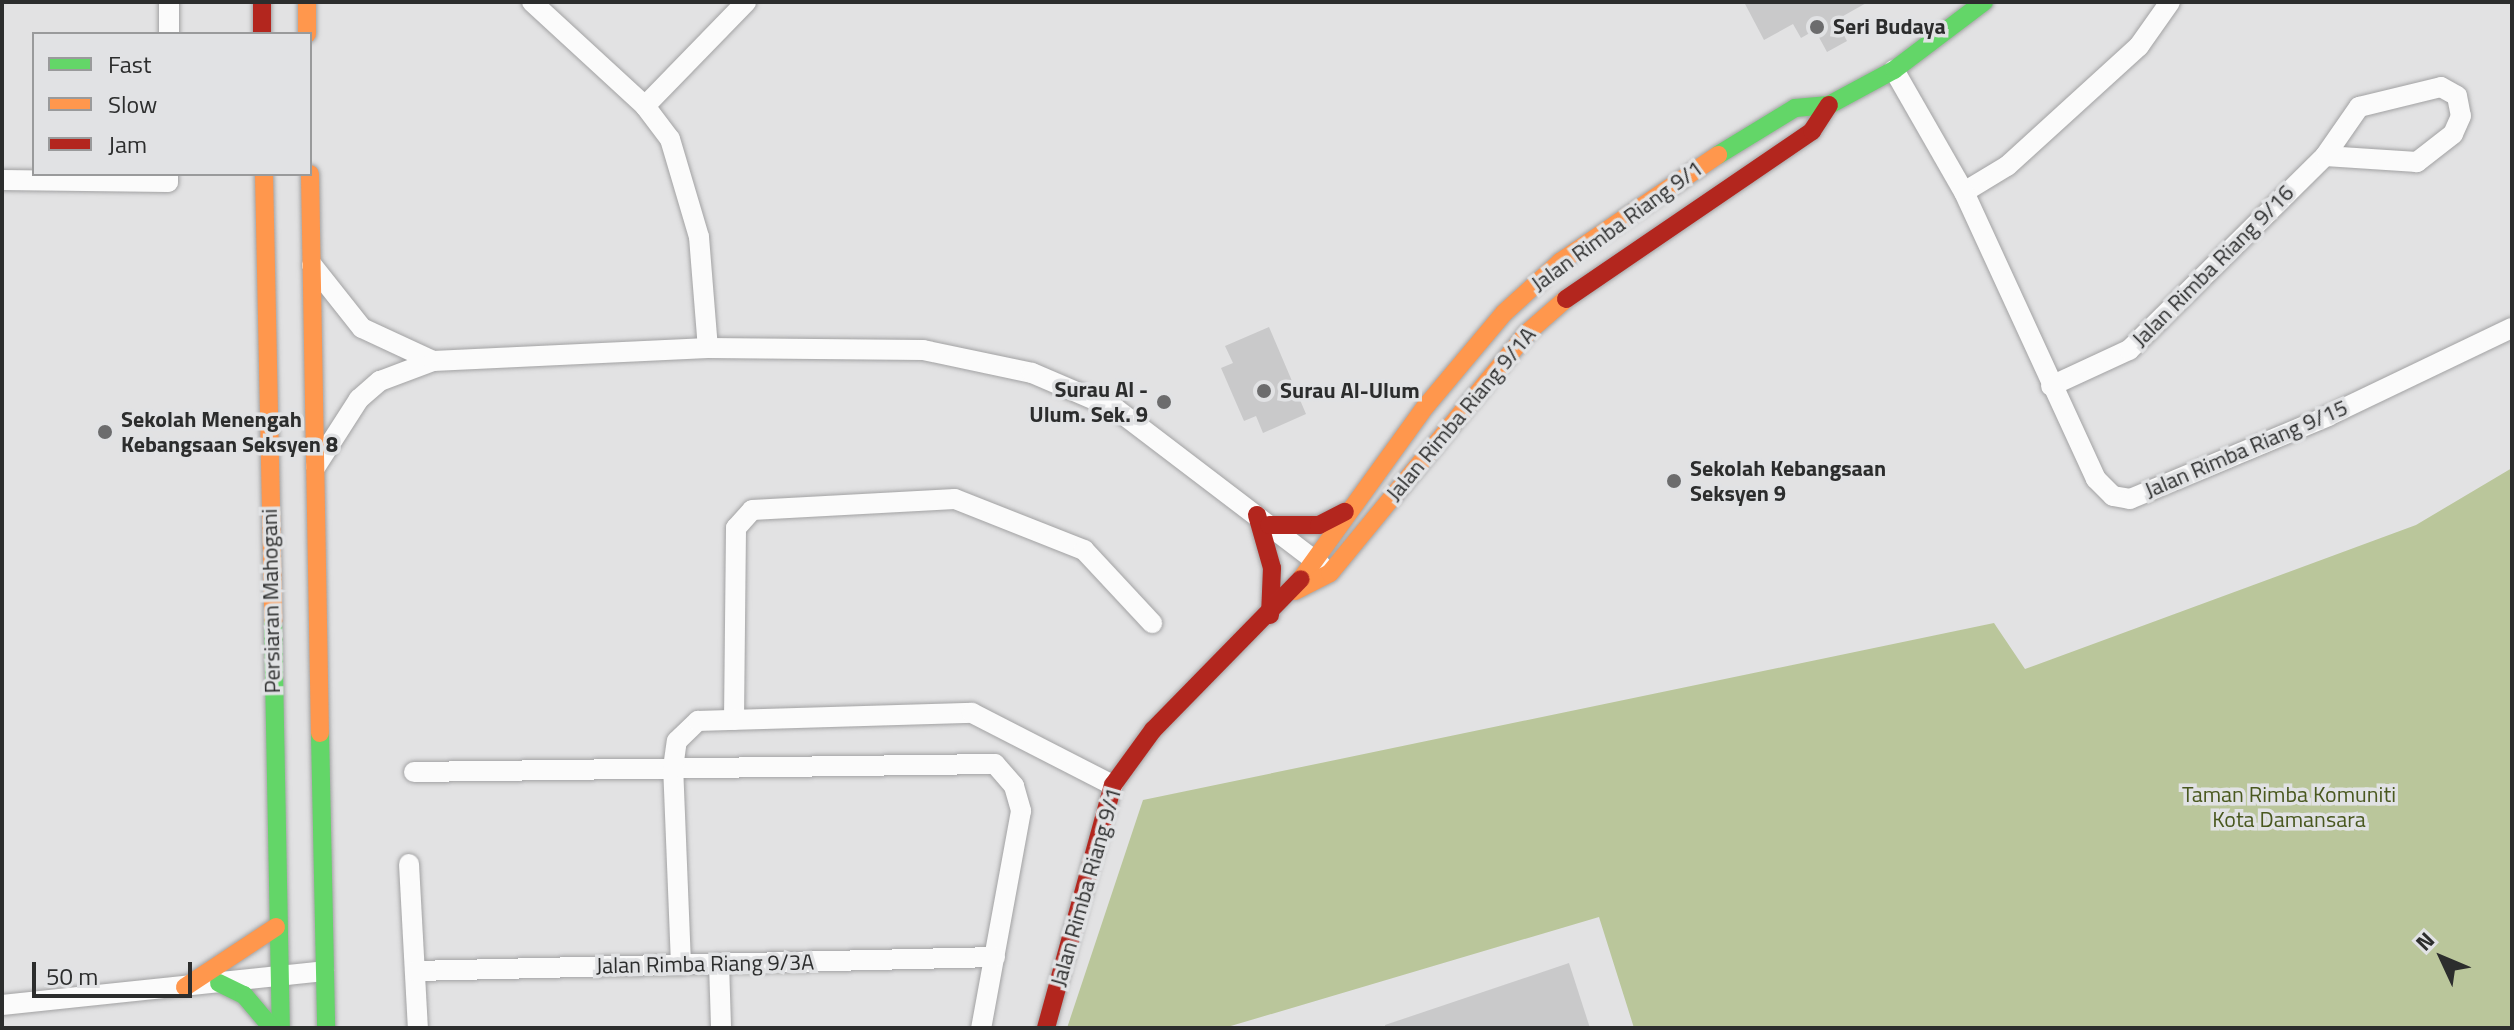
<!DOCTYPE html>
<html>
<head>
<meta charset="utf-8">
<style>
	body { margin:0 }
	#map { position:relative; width:2514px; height:1030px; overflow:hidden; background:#e2e2e3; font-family:"Titillium Web",sans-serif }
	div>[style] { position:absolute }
	.forest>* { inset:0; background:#bac69b }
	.building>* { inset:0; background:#c9c9ca }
	.roads { filter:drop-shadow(0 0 2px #a2a2a3) drop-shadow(0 0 2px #a2a2a3) }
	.street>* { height:20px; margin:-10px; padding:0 10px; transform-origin:10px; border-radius:10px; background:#fbfbfb }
	.fast>* { height:18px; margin:-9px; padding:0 9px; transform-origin:9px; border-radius:9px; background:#63d668 }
	.slow>* { height:18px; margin:-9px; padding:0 9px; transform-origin:9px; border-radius:9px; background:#ff974d }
	.jam>* { height:18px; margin:-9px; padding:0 9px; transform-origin:9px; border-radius:9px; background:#b3261e }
	.dots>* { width:22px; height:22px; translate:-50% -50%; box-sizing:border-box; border:4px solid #e1e2e4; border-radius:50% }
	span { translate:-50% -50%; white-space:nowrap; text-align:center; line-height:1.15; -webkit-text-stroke:7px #e1e2e4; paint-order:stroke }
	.poi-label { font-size:22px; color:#2c2d2d; font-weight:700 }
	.left { translate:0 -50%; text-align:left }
	.right { translate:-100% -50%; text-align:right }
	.street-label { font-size:22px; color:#2c2d2d }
	.park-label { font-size:22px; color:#49581f }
	.frame { position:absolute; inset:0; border:4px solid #2c2d2d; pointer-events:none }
	.legend { position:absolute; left:32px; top:32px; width:280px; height:144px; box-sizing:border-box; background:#e1e2e4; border:2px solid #999a9b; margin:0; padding:10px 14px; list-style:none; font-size:24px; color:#2c2d2d }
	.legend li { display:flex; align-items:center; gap:16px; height:40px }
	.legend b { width:40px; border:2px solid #999a9b }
	.north { position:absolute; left:2402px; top:918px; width:80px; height:80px; -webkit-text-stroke:6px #e1e2e4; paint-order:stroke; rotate:314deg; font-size:22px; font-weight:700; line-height:32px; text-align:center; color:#2c2d2d }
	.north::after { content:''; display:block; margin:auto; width:28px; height:36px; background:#2c2d2d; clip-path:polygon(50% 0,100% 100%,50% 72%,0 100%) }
	.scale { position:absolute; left:32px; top:962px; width:160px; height:36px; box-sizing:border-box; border:4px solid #2c2d2d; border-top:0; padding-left:10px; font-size:24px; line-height:28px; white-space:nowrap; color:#2c2d2d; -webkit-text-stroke:6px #e1e2e4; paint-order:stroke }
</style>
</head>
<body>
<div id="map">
	<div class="forest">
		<i style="clip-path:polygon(2512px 468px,2512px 1028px,1634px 1028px,1599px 917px,1224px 1028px,1067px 1028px,1143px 800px,1994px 623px,2025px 669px,2416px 525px)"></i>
	</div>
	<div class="building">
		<i style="clip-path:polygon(1744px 2px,1868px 2px,1836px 20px,1847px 41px,1827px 52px,1815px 30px,1801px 38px,1793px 24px,1764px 40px)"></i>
		<i style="clip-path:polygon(1269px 327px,1306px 414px,1263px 433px,1256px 416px,1244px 421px,1221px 368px,1233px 363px,1225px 346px)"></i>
		<i style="clip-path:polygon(1569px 963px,1590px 1028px,1385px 1028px,1385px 1025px)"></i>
	</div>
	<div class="roads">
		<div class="street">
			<i style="left:532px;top:2px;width:154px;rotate:42.6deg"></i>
			<i style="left:645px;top:106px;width:41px;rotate:52.9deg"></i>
			<i style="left:670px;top:139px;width:102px;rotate:73.5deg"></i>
			<i style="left:699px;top:237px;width:111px;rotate:85.4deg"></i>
			<i style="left:2170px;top:2px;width:54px;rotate:125.2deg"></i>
			<i style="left:2139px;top:46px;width:178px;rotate:137.7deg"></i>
			<i style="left:2007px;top:166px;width:50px;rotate:148.8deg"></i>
			<i style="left:1964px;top:192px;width:316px;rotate:65.3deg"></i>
			<i style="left:2096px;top:479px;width:24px;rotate:45deg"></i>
			<i style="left:2113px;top:496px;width:17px;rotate:10deg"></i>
			<i style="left:2130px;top:499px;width:215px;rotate:-22.7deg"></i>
			<i style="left:2328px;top:416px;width:204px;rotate:-25.6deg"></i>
			<i style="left:169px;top:34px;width:32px;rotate:-90deg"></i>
			<i style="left:1894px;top:70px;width:141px;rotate:60.2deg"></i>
			<i style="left:645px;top:106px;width:145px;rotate:-45.8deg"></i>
			<i style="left:2px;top:180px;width:166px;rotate:0.7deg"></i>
			<i style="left:168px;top:182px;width:8px;rotate:-90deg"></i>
			<i style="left:312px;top:265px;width:80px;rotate:51.6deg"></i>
			<i style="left:362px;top:328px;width:78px;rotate:24.9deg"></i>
			<i style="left:2051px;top:386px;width:86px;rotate:-24.8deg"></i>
			<i style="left:2129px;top:350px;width:276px;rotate:-44.7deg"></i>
			<i style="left:2325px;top:156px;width:60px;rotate:-55.2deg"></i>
			<i style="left:2359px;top:107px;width:84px;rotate:-13.7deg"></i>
			<i style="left:2441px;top:87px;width:18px;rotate:29deg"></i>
			<i style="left:2457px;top:96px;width:20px;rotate:79deg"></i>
			<i style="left:2461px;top:116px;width:20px;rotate:114deg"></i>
			<i style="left:2453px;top:134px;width:46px;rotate:142.1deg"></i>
			<i style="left:2417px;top:162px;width:92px;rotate:-176.3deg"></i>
			<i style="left:316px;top:466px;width:80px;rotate:-57.3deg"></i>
			<i style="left:359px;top:399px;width:28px;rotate:-41deg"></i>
			<i style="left:380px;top:381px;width:57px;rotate:-20.7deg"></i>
			<i style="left:433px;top:361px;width:275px;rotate:-2.7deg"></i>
			<i style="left:708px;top:348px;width:215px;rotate:0.5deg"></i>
			<i style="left:923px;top:350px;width:111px;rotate:11.9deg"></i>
			<i style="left:1032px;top:373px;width:91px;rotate:23.2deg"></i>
			<i style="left:1116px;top:409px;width:258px;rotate:37.3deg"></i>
			<i style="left:734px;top:720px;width:192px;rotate:-89.4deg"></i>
			<i style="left:736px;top:528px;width:24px;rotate:-48deg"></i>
			<i style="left:752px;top:510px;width:203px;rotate:-3.1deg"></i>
			<i style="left:955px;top:499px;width:139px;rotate:21.6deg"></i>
			<i style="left:1084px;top:550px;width:100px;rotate:47deg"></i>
			<i style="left:414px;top:772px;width:581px;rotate:-0.79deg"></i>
			<i style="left:995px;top:764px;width:29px;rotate:49deg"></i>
			<i style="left:1014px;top:786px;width:26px;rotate:74deg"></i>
			<i style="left:1021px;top:811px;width:221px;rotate:100.4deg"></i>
			<i style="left:409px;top:864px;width:164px;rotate:86.9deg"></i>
			<i style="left:719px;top:963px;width:65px;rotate:88.2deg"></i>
			<i style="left:681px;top:964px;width:196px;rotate:-92.3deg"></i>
			<i style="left:673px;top:768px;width:27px;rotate:-82deg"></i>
			<i style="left:677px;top:741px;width:29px;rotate:-44deg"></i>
			<i style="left:698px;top:721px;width:274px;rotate:-1.7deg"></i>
			<i style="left:972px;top:713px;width:158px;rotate:27.1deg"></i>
			<i style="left:415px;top:971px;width:580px;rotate:-1.38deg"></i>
			<i style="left:2px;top:1005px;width:324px;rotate:-6deg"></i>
		</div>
		<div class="fast">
			<i style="left:1718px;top:155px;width:90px;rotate:-31.4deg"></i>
			<i style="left:1795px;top:108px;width:34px;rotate:-5deg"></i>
			<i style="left:1829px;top:105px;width:74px;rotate:-28.3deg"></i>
			<i style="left:1894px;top:70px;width:113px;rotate:-37.1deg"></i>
			<i style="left:273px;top:621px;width:407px;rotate:88.9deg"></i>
			<i style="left:320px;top:733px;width:295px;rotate:88.8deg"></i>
			<i style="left:219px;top:983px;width:28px;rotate:26deg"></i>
			<i style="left:244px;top:995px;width:43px;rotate:49.7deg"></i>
		</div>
		<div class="slow">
			<i style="left:307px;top:2px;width:32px;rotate:90deg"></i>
			<i style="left:264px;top:174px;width:447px;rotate:88.8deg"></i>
			<i style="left:310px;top:174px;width:559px;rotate:88.98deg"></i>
			<i style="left:1301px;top:579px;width:213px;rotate:-54.2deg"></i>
			<i style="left:1426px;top:406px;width:121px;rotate:-50deg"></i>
			<i style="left:1504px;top:313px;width:76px;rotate:-42.3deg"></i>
			<i style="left:1560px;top:262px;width:191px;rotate:-34.1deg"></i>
			<i style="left:1295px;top:591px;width:39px;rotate:-27deg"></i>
			<i style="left:1330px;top:573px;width:310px;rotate:-50.6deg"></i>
			<i style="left:1527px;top:333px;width:52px;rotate:-41.1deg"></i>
			<i style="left:185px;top:987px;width:109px;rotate:-33.4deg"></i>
		</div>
		<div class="jam">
			<i style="left:262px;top:2px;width:32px;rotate:90deg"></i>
			<i style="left:1566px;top:299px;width:298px;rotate:-34.3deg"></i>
			<i style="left:1812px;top:131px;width:31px;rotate:-57deg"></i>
			<i style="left:1257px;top:515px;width:55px;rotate:74.2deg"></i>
			<i style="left:1272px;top:568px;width:47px;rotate:92.4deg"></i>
			<i style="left:1269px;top:525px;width:50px"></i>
			<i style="left:1319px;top:525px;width:29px;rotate:-27deg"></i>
			<i style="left:1046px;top:1028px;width:252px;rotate:-74.6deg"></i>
			<i style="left:1113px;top:785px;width:68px;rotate:-54deg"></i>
			<i style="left:1153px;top:730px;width:211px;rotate:-45.6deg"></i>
		</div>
	</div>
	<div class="dots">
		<i style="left:1817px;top:27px;background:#6c6c6d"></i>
		<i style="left:1264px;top:391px;background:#6c6c6d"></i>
		<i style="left:1164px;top:402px;background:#6c6c6d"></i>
		<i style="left:105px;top:432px;background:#6c6c6d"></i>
		<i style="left:1674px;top:481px;background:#6c6c6d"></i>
	</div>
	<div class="poi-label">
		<span class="left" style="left:1833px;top:27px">Seri Budaya</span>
		<span class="right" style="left:1148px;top:402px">Surau Al -<br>Ulum. Sek. 9</span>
		<span class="left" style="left:1280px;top:391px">Surau Al-Ulum</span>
		<span class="left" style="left:121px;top:432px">Sekolah Menengah<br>Kebangsaan Seksyen 8</span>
		<span class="left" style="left:1690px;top:481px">Sekolah Kebangsaan<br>Seksyen 9</span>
	</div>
	<div class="street-label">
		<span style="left:1617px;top:226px;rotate:-36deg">Jalan Rimba Riang 9/1</span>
		<span style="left:2213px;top:266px;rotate:-45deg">Jalan Rimba Riang 9/16</span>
		<span style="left:1461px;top:414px;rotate:-50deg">Jalan Rimba Riang 9/1A</span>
		<span style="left:2246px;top:449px;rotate:-23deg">Jalan Rimba Riang 9/15</span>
		<span style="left:271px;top:601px;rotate:-91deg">Persiaran Mahogani</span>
		<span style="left:1086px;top:887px;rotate:-74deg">Jalan Rimba Riang 9/1</span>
		<span style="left:705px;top:964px;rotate:-1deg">Jalan Rimba Riang 9/3A</span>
	</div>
	<div class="park-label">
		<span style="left:2289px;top:807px">Taman Rimba Komuniti<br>Kota Damansara</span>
	</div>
	<div class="frame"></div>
	<ul class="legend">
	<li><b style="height:10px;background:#63d668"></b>Fast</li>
	<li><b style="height:10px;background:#ff974d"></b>Slow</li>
	<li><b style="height:10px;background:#b3261e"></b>Jam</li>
	</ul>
	<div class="north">N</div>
	<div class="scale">50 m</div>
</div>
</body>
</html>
